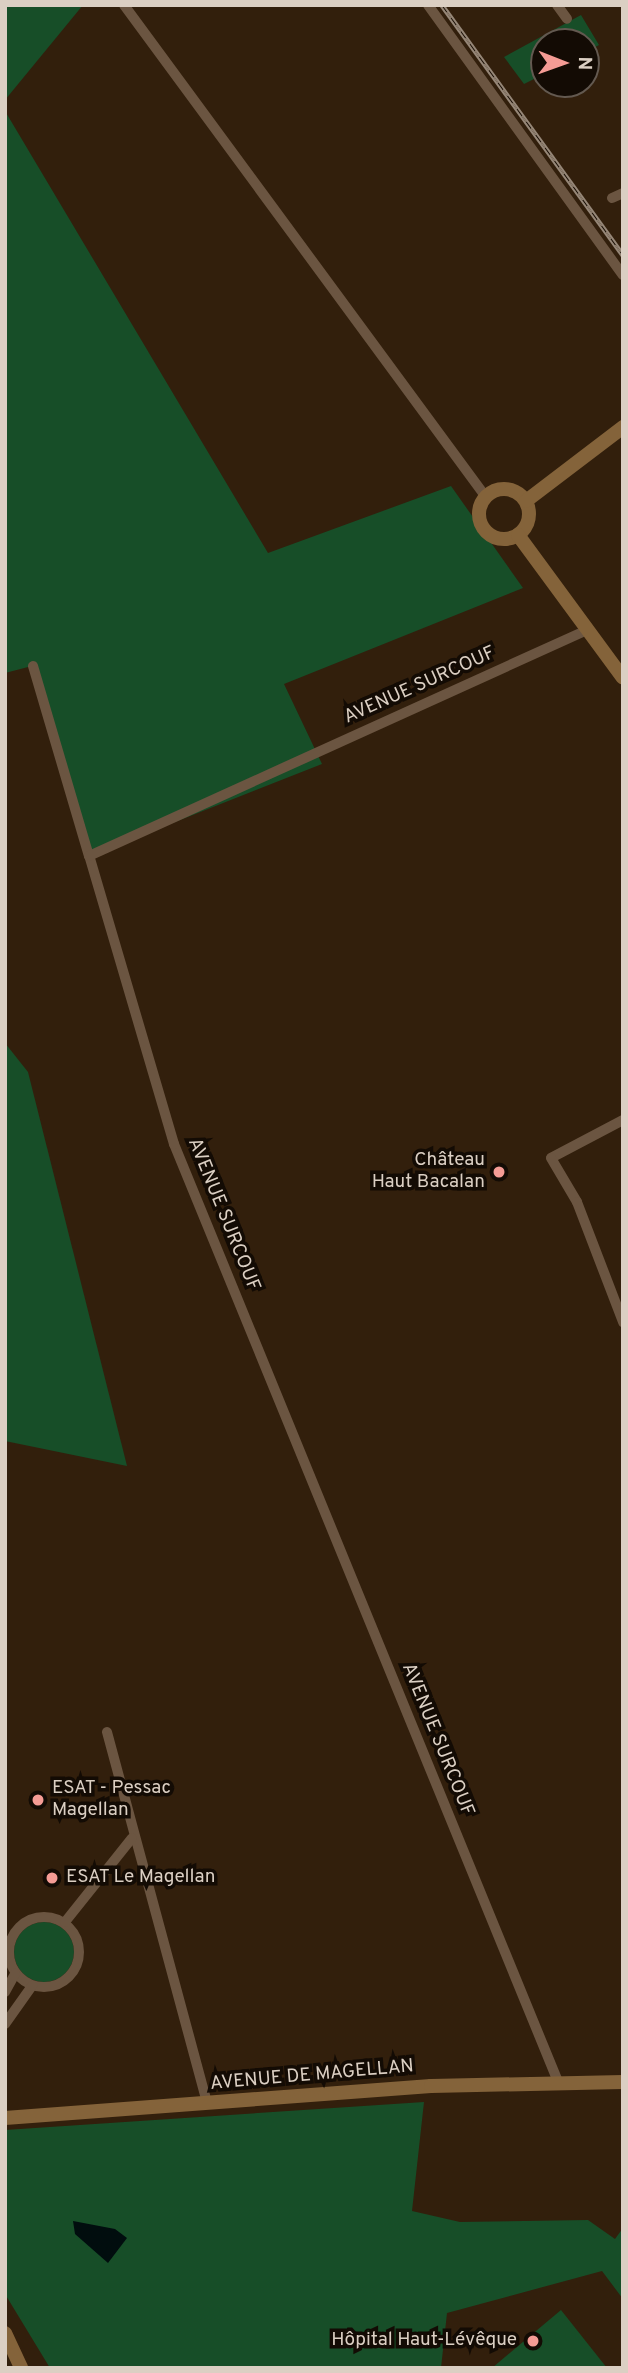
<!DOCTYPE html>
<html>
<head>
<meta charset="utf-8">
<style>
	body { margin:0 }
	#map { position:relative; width:628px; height:2373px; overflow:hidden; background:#321f0c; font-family:Overpass,sans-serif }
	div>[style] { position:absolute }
	.green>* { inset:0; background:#174e28 }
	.round { border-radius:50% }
	.water>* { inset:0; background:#010d0e }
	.street>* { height:10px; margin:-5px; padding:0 5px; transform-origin:5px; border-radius:5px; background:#6b5541 }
	.street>.ring { margin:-5px; padding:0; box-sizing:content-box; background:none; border:10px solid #6b5541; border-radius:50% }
	.secondary>* { height:14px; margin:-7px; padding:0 7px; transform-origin:7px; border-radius:7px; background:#84633a }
	.secondary>.ring { margin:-7px; padding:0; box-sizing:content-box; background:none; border:14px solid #84633a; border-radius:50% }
	.rail>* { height:5px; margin-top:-2.5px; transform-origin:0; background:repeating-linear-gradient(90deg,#130b04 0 8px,#968778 0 16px); box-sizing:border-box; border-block:2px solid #968778 }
	.dots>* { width:19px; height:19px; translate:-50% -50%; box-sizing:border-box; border:4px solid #130b04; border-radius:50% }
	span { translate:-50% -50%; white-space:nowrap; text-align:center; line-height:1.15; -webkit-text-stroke:7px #130b04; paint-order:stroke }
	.street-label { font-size:19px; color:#dbcfc3 }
	.poi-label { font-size:19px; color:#dbcfc3 }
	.right { translate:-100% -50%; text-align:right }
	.left { translate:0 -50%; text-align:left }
	.frame { position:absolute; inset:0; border:7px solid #dbcfc3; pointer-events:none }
	.north { position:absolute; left:530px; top:28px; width:70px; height:70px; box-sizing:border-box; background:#130b04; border:2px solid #635950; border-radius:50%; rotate:91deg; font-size:19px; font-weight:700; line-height:28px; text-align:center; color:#dbcfc3 }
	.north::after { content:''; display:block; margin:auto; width:24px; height:32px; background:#f59c95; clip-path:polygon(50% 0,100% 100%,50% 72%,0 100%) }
</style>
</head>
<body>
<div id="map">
	<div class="green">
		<i style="clip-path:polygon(5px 5px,83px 5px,5px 100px)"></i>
		<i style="clip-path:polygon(581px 15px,599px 45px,586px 52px,586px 42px,544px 42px,544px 74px,524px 84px,504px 57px)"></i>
		<i style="clip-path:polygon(5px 111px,268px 553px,451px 486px,523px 588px,284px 684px,322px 764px,89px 856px,32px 666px,5px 673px)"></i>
		<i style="clip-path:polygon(5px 1043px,28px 1072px,127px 1466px,5px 1441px)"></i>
		<i class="round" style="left:14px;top:1922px;width:60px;height:60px"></i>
		<i style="clip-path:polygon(424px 2102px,412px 2211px,460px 2222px,588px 2220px,615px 2239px,623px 2228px,623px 2299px,602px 2271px,447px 2313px,441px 2368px,50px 2368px,5px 2294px,5px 2130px)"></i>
		<i style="clip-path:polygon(561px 2310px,607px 2368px,492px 2368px)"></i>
	</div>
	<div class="water">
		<i style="clip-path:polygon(73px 2221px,115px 2229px,127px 2238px,108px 2263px,75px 2234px)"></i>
	</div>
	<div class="street">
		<i style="left:124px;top:5px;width:611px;rotate:53.66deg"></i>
		<i style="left:428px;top:5px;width:333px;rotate:54.2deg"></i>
		<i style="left:557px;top:5px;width:17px;rotate:54deg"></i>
		<i style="left:612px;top:198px;width:12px;rotate:-24deg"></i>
		<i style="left:33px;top:666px;width:198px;rotate:73.6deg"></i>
		<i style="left:623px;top:1120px;width:81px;rotate:152.2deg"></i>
		<i style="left:551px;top:1158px;width:51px;rotate:59.4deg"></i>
		<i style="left:577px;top:1202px;width:129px;rotate:69deg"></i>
		<i style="left:107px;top:1732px;width:384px;rotate:74.9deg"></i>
		<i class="ring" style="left:9px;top:1917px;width:60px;height:60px"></i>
		<i style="left:65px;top:1922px;width:107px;rotate:-51.4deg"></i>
		<i style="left:5px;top:1992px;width:21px;rotate:-61deg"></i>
		<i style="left:5px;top:2024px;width:47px;rotate:-54.6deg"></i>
		<i style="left:559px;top:2084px;width:1016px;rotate:-112.27deg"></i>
		<i style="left:174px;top:1144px;width:300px;rotate:-106.4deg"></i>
		<i style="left:89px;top:856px;width:547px;rotate:-24.41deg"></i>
	</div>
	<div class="secondary">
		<i class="ring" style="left:479px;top:489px;width:36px;height:36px"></i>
		<i style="left:526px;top:501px;width:122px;rotate:-37.3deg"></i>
		<i style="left:518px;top:535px;width:177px;rotate:53.7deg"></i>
		<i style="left:5px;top:2118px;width:427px;rotate:-4.3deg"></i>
		<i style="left:431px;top:2086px;width:192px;rotate:-1.2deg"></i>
		<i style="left:5px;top:2333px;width:38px;rotate:65deg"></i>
	</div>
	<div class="rail">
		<i style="left:442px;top:5px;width:309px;rotate:54.1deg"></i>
	</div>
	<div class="dots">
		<i style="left:499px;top:1172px;background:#f59c95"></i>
		<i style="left:38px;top:1800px;background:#f59c95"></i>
		<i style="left:52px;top:1878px;background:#f59c95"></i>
		<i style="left:533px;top:2341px;background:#f59c95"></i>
	</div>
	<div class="street-label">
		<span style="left:420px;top:686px;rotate:-24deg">AVENUE SURCOUF</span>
		<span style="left:223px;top:1215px;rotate:68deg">AVENUE SURCOUF</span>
		<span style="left:437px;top:1740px;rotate:68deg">AVENUE SURCOUF</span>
		<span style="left:312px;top:2076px;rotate:-5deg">AVENUE DE MAGELLAN</span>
	</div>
	<div class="poi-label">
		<span class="right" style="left:485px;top:1172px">Château<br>Haut Bacalan</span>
		<span class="left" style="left:52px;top:1800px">ESAT - Pessac<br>Magellan</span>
		<span class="left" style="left:66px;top:1878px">ESAT Le Magellan</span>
		<span class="right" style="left:517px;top:2341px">Hôpital Haut-Lévêque</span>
	</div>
	<div class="frame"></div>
	<div class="north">N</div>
</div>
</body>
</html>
